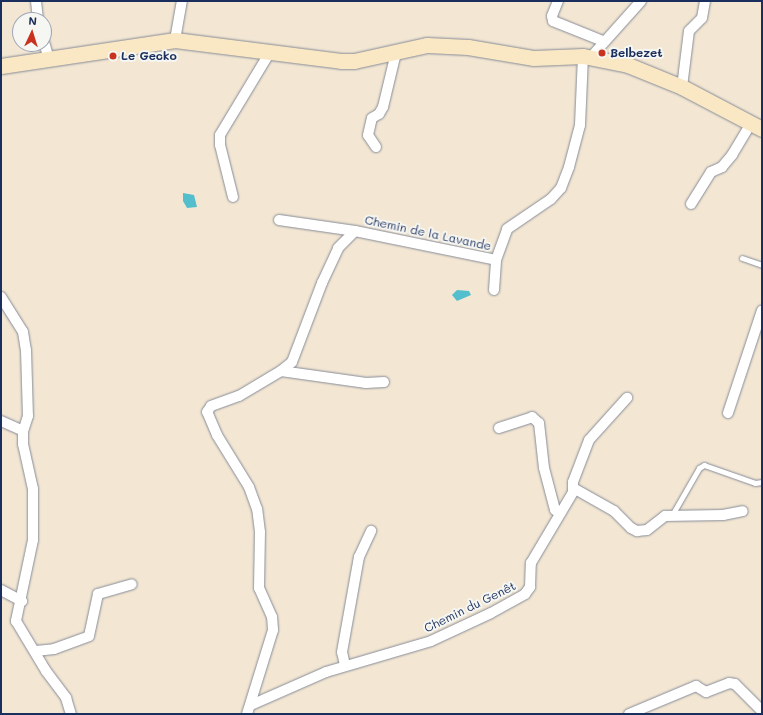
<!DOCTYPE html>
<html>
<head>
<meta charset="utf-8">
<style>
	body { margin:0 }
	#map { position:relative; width:763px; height:715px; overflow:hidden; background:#f3e7d3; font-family:Mali,sans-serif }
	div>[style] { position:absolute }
	.water>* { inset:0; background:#53bfcd }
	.roads { filter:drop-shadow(0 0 1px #878b98) drop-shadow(0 0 1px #878b98) }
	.lane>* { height:5px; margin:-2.5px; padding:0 2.5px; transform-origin:2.5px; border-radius:2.5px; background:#fff }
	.street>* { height:10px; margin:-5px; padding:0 5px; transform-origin:5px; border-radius:5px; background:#fff }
	.secondary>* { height:15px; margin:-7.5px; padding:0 7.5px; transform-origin:7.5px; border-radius:7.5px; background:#fae7c3 }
	.dots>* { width:11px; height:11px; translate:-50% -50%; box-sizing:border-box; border:2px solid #f6f6f2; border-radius:50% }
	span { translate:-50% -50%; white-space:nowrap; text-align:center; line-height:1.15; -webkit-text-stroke:4px #f6f6f2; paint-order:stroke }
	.poi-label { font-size:12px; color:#1b2f5e; font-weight:700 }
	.left { translate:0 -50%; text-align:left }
	.street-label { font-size:12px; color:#1b2f5e }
	.frame { position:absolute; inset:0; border:2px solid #1b2f5e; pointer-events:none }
	.north { position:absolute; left:12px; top:12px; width:40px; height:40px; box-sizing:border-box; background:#f6f6f2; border:1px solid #9ea6b7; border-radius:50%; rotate:4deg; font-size:11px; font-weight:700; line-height:16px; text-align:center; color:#1b2f5e }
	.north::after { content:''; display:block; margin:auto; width:14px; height:18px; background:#c8321e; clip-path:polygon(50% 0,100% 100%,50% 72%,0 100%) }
</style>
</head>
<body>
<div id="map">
	<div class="water">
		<i style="clip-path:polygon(183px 193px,194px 195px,197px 207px,187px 208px,183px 201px)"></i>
		<i style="clip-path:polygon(457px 290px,469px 291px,471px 295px,457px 301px,452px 295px)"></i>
	</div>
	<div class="roads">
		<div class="lane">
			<i style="left:742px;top:258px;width:21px;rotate:19deg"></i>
			<i style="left:672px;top:515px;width:54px;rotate:-60.1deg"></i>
			<i style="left:699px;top:468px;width:6px;rotate:-31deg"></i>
			<i style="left:704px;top:465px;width:54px;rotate:19.4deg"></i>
			<i style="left:755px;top:483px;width:7px;rotate:-8deg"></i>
		</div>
		<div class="street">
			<i style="left:36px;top:1px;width:19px;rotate:84deg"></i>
			<i style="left:558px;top:1px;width:16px;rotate:112deg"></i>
			<i style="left:552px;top:16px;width:5px;rotate:79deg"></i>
			<i style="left:553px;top:21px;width:54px;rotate:21.8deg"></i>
			<i style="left:175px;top:40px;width:40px;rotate:-80deg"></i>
			<i style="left:44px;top:42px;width:18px;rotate:74deg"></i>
			<i style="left:591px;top:57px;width:75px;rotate:-48.2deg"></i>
			<i style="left:682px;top:87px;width:56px;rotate:-82.9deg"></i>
			<i style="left:689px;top:31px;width:18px;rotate:-45deg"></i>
			<i style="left:702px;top:18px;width:17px;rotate:-80deg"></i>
			<i style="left:376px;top:147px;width:14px;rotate:-124deg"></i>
			<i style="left:368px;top:135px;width:17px;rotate:-77deg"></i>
			<i style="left:372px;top:118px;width:8px;rotate:-30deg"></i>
			<i style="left:379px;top:114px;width:8px;rotate:-60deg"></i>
			<i style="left:383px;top:107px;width:51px;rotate:-76.5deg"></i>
			<i style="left:395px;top:57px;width:6px;rotate:-99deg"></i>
			<i style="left:233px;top:197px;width:54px;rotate:-104deg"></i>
			<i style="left:220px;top:145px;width:10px;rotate:-90deg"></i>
			<i style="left:220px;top:135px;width:97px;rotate:-58.9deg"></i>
			<i style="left:691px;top:204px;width:38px;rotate:-58deg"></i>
			<i style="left:711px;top:172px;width:12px;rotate:-24deg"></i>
			<i style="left:722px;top:167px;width:16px;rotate:-50deg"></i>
			<i style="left:732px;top:155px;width:37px;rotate:-59deg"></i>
			<i style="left:279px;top:220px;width:77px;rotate:8.2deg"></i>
			<i style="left:355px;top:231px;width:144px;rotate:11.6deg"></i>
			<i style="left:494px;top:290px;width:30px;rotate:-86deg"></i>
			<i style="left:496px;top:260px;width:33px;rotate:-70deg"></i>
			<i style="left:507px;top:229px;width:53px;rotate:-34.3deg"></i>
			<i style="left:551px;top:199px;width:15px;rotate:-48deg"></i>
			<i style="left:561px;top:188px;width:22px;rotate:-69deg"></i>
			<i style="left:569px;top:167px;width:43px;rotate:-75.3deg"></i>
			<i style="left:580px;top:125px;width:69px;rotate:-87.5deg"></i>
			<i style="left:1px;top:297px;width:41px;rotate:57.8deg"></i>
			<i style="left:23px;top:332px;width:18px;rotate:81deg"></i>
			<i style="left:26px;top:350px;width:66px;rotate:88.3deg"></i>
			<i style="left:28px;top:416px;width:16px;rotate:108deg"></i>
			<i style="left:23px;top:431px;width:13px;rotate:90deg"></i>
			<i style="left:23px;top:444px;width:46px;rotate:77.5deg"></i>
			<i style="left:33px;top:489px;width:51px;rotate:90deg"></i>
			<i style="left:33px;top:540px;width:83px;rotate:101.9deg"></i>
			<i style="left:16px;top:621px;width:58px;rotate:59deg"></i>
			<i style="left:46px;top:671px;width:34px;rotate:53deg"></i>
			<i style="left:66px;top:698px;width:17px;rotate:73deg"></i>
			<i style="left:281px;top:371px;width:14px;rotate:-39deg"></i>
			<i style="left:292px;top:362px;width:85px;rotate:-69.2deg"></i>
			<i style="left:322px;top:283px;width:38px;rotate:-65deg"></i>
			<i style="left:338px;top:248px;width:24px;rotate:-45deg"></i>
			<i style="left:728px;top:413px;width:108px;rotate:-71.7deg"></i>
			<i style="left:1px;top:421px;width:24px;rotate:24deg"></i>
			<i style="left:499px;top:428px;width:35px;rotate:-18deg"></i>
			<i style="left:532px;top:417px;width:9px;rotate:41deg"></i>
			<i style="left:539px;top:423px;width:45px;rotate:83.7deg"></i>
			<i style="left:544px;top:468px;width:43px;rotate:75.3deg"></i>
			<i style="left:555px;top:510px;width:6px;rotate:31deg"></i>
			<i style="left:573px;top:490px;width:8px;rotate:-90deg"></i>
			<i style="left:573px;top:482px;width:45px;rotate:-69.1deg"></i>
			<i style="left:589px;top:440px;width:57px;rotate:-47.9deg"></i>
			<i style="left:1px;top:590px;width:24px;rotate:28deg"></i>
			<i style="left:36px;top:651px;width:18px;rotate:-6deg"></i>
			<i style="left:54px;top:649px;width:37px;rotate:-20deg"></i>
			<i style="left:89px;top:636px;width:43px;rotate:-77.9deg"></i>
			<i style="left:98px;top:594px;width:35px;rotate:-16deg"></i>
			<i style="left:345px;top:665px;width:13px;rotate:-103deg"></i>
			<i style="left:342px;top:652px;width:97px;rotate:-79.9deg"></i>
			<i style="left:359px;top:557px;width:29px;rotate:-65deg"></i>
			<i style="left:251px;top:705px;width:82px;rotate:-23.7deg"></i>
			<i style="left:326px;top:672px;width:109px;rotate:-16.4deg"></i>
			<i style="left:431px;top:641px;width:66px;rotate:-25deg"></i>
			<i style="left:491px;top:613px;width:39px;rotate:-29deg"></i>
			<i style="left:525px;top:594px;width:9px;rotate:-54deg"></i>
			<i style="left:530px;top:587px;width:24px;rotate:-88deg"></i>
			<i style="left:531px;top:563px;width:86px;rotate:-59.3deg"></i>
			<i style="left:575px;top:489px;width:45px;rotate:29.4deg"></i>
			<i style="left:614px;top:511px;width:24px;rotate:45deg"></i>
			<i style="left:631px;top:528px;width:7px;rotate:27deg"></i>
			<i style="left:637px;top:531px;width:10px;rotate:-6deg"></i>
			<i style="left:647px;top:530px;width:23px;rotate:-38deg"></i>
			<i style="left:665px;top:516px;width:58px;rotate:-1deg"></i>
			<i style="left:723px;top:515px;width:20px;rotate:-11deg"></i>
			<i style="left:247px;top:714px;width:88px;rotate:-72.8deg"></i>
			<i style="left:273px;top:630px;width:13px;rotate:-94deg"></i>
			<i style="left:272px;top:617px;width:32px;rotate:-114deg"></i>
			<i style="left:259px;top:588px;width:56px;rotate:-89deg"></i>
			<i style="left:260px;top:532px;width:23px;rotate:-97deg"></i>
			<i style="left:257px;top:509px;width:23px;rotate:-110deg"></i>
			<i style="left:249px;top:487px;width:61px;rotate:-121.6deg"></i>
			<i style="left:217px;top:435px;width:25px;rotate:-113deg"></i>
			<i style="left:207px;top:412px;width:7px;rotate:-56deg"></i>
			<i style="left:211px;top:406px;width:30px;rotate:-20deg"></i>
			<i style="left:239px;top:396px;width:49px;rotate:-30.8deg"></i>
			<i style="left:281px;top:371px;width:86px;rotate:8deg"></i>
			<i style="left:366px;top:383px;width:18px;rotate:-3deg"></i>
			<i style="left:629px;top:714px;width:73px;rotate:-22.7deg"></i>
			<i style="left:696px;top:686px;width:12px;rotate:31deg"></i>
			<i style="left:706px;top:692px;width:25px;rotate:-21deg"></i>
			<i style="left:729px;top:683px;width:6px;rotate:9deg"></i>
			<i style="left:735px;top:684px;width:38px;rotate:45deg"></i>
		</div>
		<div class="secondary">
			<i style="left:1px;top:66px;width:176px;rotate:-8.5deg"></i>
			<i style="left:175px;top:40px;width:167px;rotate:7.2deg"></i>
			<i style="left:341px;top:61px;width:13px"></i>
			<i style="left:354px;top:61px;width:75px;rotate:-12.4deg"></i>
			<i style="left:427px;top:45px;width:41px;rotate:2.8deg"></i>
			<i style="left:468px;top:47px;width:67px;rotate:9.5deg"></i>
			<i style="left:534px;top:58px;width:49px;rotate:-2.3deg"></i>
			<i style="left:583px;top:56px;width:46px;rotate:11.3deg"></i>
			<i style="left:628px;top:65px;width:58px;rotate:22.2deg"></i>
			<i style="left:682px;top:87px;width:90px;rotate:27.7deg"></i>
		</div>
	</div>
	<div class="dots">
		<i style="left:602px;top:53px;background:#c8321e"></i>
		<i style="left:113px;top:56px;background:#c8321e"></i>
	</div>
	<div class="poi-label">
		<span class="left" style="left:610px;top:53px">Belbezet</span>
		<span class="left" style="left:121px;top:56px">Le Gecko</span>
	</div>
	<div class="street-label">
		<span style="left:428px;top:233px;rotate:12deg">Chemin de la Lavande</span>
		<span style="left:470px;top:607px;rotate:-26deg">Chemin du Genêt</span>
	</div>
	<div class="frame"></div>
	<div class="north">N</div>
</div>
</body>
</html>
